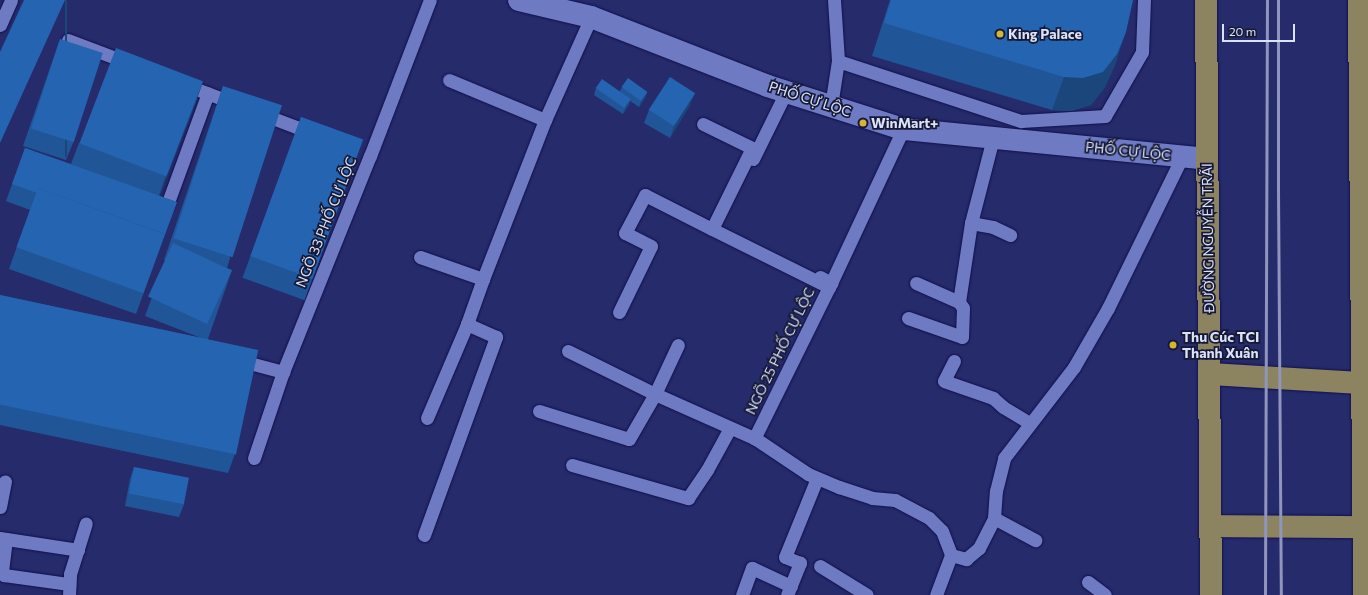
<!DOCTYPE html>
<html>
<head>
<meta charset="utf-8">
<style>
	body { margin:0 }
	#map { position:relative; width:1368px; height:595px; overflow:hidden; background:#262b6b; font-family:Commissioner,sans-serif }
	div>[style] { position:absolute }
	.roads { filter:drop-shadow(0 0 1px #110f4d) drop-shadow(0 0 1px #110f4d) }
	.service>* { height:13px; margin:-6.5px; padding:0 6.5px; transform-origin:6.5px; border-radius:6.5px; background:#6e7bc2 }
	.minor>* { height:22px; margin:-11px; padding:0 11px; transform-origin:11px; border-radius:11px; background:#6e7bc2 }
	.primary>* { height:22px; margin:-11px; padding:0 11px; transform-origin:11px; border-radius:11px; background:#8c8361 }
	.rail>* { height:3px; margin:-1.5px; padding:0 1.5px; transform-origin:1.5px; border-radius:1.5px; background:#9095be }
	.wall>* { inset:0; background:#205697; transform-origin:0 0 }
	.shaded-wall>* { inset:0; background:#1a467b; transform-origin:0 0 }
	.building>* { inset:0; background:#2564b0; transform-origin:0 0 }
	.dots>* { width:11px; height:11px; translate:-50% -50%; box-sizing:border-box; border:2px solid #151935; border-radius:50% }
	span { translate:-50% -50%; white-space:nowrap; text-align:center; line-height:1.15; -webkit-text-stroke:3.5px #151935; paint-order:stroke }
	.poi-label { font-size:14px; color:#dce2fa; font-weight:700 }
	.left { translate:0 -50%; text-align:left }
	.street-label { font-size:14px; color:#dce2fa }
	.scale { position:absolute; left:1222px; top:24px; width:73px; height:18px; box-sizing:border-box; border:2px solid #dce2fa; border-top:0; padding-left:5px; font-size:12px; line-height:14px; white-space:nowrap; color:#dce2fa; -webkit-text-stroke:3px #151935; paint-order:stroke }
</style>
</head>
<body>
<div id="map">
	<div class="roads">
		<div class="service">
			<i style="left:834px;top:0;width:61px;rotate:86.2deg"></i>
			<i style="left:0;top:25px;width:27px;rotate:-66deg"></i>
			<i style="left:68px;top:40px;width:65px;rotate:20.7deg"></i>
			<i style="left:449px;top:80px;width:104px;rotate:22.6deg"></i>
			<i style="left:183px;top:84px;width:57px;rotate:20.7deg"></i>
			<i style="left:831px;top:106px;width:46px;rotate:-81.2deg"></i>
			<i style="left:838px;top:61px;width:193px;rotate:18.2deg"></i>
			<i style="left:1021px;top:121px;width:84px;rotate:-3.4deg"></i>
			<i style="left:1105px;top:116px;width:74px;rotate:-60deg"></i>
			<i style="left:1142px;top:52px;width:52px;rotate:-87.8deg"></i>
			<i style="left:262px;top:114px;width:53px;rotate:20.8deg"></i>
			<i style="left:703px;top:124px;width:55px;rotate:26.1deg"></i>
			<i style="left:752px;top:148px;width:90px;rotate:116.3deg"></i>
			<i style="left:712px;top:229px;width:131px;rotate:26.4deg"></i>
			<i style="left:829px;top:287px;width:169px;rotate:116.3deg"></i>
			<i style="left:753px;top:159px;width:75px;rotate:-63.8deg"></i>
			<i style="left:167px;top:205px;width:119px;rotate:-69.9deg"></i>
			<i style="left:971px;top:223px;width:22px;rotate:10deg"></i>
			<i style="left:993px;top:227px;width:19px;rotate:25deg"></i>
			<i style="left:420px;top:257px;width:67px;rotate:19.2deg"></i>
			<i style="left:820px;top:277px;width:13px;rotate:29deg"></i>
			<i style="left:831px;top:283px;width:170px;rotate:-64.9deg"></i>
			<i style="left:916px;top:283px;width:47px;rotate:23.8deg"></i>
			<i style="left:619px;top:312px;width:73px;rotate:-64.1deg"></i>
			<i style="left:651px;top:246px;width:29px;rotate:-153deg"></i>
			<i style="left:625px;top:233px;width:43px;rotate:-62.2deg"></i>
			<i style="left:645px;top:195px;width:75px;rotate:26.9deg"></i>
			<i style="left:908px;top:318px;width:57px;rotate:19.4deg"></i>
			<i style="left:962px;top:337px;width:29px;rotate:-88deg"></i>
			<i style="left:963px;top:308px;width:7px;rotate:-124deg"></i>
			<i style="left:959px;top:302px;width:80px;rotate:-81.4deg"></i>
			<i style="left:971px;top:223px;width:88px;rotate:-75.5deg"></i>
			<i style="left:568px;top:351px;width:97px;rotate:26.3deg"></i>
			<i style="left:655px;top:394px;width:111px;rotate:24deg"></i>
			<i style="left:756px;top:439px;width:63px;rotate:33.9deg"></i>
			<i style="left:808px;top:474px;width:34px;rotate:23deg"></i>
			<i style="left:839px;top:487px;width:35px;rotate:18deg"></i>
			<i style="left:872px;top:498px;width:23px;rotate:5deg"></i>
			<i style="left:895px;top:500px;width:38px;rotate:28deg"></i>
			<i style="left:929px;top:518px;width:18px;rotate:45deg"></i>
			<i style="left:942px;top:531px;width:26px;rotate:69deg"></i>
			<i style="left:238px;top:360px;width:47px;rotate:14.9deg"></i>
			<i style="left:954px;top:361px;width:22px;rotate:117deg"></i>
			<i style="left:944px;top:381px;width:52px;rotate:19.1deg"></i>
			<i style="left:993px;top:398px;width:13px;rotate:42deg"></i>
			<i style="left:1003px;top:407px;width:31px;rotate:31deg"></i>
			<i style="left:539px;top:411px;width:94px;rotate:17.3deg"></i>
			<i style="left:629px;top:439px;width:52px;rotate:-60deg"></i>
			<i style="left:655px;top:394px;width:54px;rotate:-64.9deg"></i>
			<i style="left:427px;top:418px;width:102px;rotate:-66.9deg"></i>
			<i style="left:254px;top:458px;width:91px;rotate:-71.4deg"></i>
			<i style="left:283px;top:372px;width:233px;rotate:-68.1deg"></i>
			<i style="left:370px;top:156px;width:167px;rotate:-69deg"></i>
			<i style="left:572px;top:465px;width:121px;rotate:15.9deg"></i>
			<i style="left:688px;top:498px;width:34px;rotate:-56deg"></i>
			<i style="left:707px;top:470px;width:48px;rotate:-61.3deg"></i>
			<i style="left:0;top:507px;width:26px;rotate:-79deg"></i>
			<i style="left:994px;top:518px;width:47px;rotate:28.2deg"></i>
			<i style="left:424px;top:535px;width:211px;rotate:-70deg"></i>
			<i style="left:496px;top:337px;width:32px;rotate:-156deg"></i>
			<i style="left:467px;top:324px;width:48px;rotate:-70.4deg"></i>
			<i style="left:483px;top:279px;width:171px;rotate:-68.7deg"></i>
			<i style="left:545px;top:120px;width:113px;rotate:-65.9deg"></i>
			<i style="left:0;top:538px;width:79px;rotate:8.7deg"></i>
			<i style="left:6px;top:539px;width:33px;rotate:97deg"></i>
			<i style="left:2px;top:572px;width:4px;rotate:56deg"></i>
			<i style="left:4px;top:575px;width:66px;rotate:7.9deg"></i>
			<i style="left:951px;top:555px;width:16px;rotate:15deg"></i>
			<i style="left:966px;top:559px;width:17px;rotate:-40deg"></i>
			<i style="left:979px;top:548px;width:34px;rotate:-63deg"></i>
			<i style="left:994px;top:518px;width:27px;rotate:-86deg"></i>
			<i style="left:996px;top:491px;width:34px;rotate:-76deg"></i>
			<i style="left:1004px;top:458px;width:115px;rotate:-52.4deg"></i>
			<i style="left:1074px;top:367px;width:68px;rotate:-60deg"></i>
			<i style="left:1108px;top:308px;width:168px;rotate:-63.9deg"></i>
			<i style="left:820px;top:566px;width:55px;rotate:31.7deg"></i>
			<i style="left:1088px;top:582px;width:21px;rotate:37deg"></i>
			<i style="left:69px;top:595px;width:21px;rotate:-87deg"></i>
			<i style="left:70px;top:574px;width:53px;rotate:-72.6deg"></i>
			<i style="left:742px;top:595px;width:29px;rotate:-70deg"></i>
			<i style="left:752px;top:568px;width:43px;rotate:24.8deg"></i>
			<i style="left:787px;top:595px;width:35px;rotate:-68deg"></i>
			<i style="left:800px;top:563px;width:16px;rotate:-158deg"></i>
			<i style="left:785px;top:557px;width:85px;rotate:-67.9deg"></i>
			<i style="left:936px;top:595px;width:43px;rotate:-69.4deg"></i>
		</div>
		<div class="minor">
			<i style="left:519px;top:0;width:74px;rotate:13.3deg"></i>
			<i style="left:591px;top:17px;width:190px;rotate:21.3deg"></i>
			<i style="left:768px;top:86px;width:142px;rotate:17.7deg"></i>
			<i style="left:903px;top:129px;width:305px;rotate:5.6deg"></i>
		</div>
		<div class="primary">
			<i style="left:1206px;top:0;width:595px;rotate:89.52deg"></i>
			<i style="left:1359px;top:0;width:595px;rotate:89.52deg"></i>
			<i style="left:1209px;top:374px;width:153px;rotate:3.4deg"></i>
			<i style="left:1210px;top:526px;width:153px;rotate:0.4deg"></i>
		</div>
	</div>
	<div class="rail">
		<i style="left:1278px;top:0;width:189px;rotate:90deg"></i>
		<i style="left:1278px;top:189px;width:406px;rotate:89.6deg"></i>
		<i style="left:1265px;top:595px;width:595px;rotate:-89.81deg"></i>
	</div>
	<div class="wall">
		<i style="clip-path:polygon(890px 0,1133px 0,1115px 65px,1105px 87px,1091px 105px,1071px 111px,1052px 110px,872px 56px)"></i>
		<i style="clip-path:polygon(60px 39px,73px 143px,66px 160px,23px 146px)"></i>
		<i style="clip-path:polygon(203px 82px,195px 104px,159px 196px,177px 202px,136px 314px,9px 269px,30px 210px,6px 201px,25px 148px,71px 164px,79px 143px)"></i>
		<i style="clip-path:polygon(223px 86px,230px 258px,227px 268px,232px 270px,208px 339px,236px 451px,228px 473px,0 425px,0 295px,201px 338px,145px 316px,166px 260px,164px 260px)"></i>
		<i style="clip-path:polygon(622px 87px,647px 92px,645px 98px,639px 107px,630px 101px,629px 105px,623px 114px,594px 95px,596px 88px,620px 91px)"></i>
		<i style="clip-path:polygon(690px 105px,670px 138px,644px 123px,649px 110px)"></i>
		<i style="left:301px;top:117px;width:66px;height:171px;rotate:20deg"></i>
		<i style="clip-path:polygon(134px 467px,184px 504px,179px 517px,125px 506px,130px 479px)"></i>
	</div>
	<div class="shaded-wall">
		<i style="left:65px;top:0;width:2px;height:157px"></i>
		<i style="clip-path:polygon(1126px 32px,1115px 65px,1105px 87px,1091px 105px,1071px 111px,1052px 110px,1064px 77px)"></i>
		<i style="clip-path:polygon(203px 82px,195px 104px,158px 198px,165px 177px)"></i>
		<i style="clip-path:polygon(647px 92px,645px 98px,639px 107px,641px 101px)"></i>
		<i style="clip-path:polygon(695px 93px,690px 105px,670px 138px,674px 126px)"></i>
		<i style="clip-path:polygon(631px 99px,629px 105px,623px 114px,625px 108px)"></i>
	</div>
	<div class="building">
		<i style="clip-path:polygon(24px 0,65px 0,0 143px,0 52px)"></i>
		<i style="clip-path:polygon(891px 0,1133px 0,1126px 32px,1117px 54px,1103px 72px,1083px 78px,1064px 77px,884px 23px)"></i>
		<i style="left:60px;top:39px;width:45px;height:94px;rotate:18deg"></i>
		<i style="left:116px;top:48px;width:93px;height:102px;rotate:21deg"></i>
		<i style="left:670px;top:77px;width:30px;height:39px;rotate:33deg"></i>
		<i style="left:628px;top:78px;width:24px;height:11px;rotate:36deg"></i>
		<i style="left:602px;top:79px;width:35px;height:11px;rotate:35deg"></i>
		<i style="left:223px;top:86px;width:62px;height:160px;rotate:18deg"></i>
		<i style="left:301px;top:117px;width:66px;height:148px;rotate:20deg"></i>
		<i style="clip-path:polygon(25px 148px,177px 202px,165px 234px,38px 188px,37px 193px,12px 184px)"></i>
		<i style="left:38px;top:188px;width:135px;height:63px;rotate:20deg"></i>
		<i style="left:173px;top:243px;width:65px;height:59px;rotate:25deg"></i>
		<i style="left:0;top:295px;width:264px;height:107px;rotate:12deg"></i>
		<i style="left:134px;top:467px;width:56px;height:27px;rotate:11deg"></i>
	</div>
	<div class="dots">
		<i style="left:1000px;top:34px;background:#d4b635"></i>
		<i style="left:863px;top:123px;background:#d4b635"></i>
		<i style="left:1173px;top:345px;background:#d4b635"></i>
	</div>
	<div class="poi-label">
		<span class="left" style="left:1008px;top:34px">King Palace</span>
		<span class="left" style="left:871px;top:123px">WinMart+</span>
		<span class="left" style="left:1182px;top:345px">Thu Cúc TCI<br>Thanh Xuân</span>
	</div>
	<div class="street-label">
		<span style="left:810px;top:99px;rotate:18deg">PHỐ CỰ LỘC</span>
		<span style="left:1128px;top:151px;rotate:6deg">PHỐ CỰ LỘC</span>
		<span style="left:326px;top:222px;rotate:-68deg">NGÕ 33 PHỐ CỰ LỘC</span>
		<span style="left:1208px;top:238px;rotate:-91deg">ĐƯỜNG NGUYỄN TRÃI</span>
		<span style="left:780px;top:351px;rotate:-64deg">NGÕ 25 PHỐ CỰ LỘC</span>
	</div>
	<div class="scale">20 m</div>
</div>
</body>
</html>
